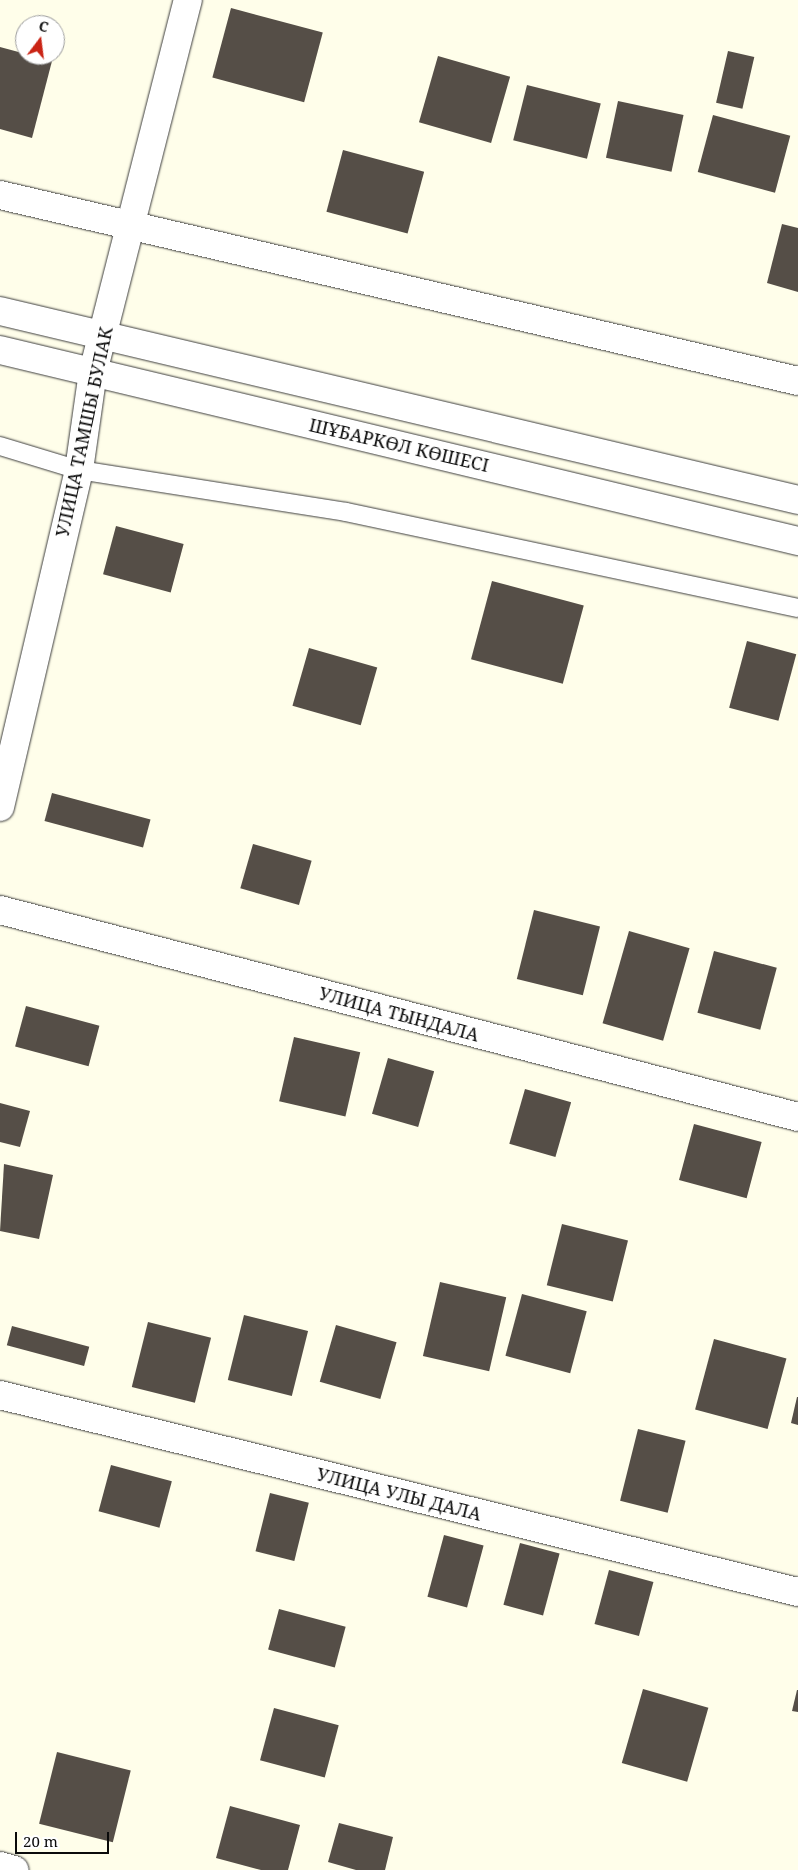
<!DOCTYPE html>
<html>
<head>
<meta charset="utf-8">
<style>
	body { margin:0 }
	#map { position:relative; width:798px; height:1870px; overflow:hidden; background:#fffeea; font-family:"Noto Serif",serif }
	div>[style] { position:absolute }
	.building>* { inset:0; background:#554e47; transform-origin:0 0 }
	.roads { filter:drop-shadow(0 0 1px #3e3e3e) drop-shadow(0 0 1px #3e3e3e) }
	.service>* { height:18px; margin:-9px; padding:0 9px; transform-origin:9px; border-radius:9px; background:#fff }
	.minor>* { height:28px; margin:-14px; padding:0 14px; transform-origin:14px; border-radius:14px; background:#fff }
	.tertiary>* { height:28px; margin:-14px; padding:0 14px; transform-origin:14px; border-radius:14px; background:#fff }
	span { translate:-50% -50%; white-space:nowrap; text-align:center; line-height:1.15; -webkit-text-stroke:5px #fff; paint-order:stroke }
	.street-label { font-size:18px; color:#0b0b0b }
	.north { position:absolute; left:15px; top:15px; width:50px; height:50px; box-sizing:border-box; background:#fff; border:1px solid #9d9d9d; border-radius:50%; rotate:15deg; font-size:14px; font-weight:700; line-height:20px; text-align:center; color:#0b0b0b }
	.north::after { content:''; display:block; margin:auto; width:18px; height:22px; background:#ca2415; clip-path:polygon(50% 0,100% 100%,50% 72%,0 100%) }
	.scale { position:absolute; left:15px; top:1832px; width:94px; height:22px; box-sizing:border-box; border:2px solid #0b0b0b; border-top:0; padding-left:6px; font-size:15px; line-height:18px; white-space:nowrap; color:#0b0b0b; -webkit-text-stroke:4px #fff; paint-order:stroke }
</style>
</head>
<body>
<div id="map">
	<div class="building">
		<i style="left:231px;top:8px;width:95px;height:72px;rotate:15deg"></i>
		<i style="clip-path:polygon(0 47px,52px 61px,32px 138px,0 129px)"></i>
		<i style="left:728px;top:51px;width:27px;height:53px;rotate:13deg"></i>
		<i style="left:438px;top:56px;width:75px;height:69px;rotate:16deg"></i>
		<i style="left:527px;top:85px;width:76px;height:57px;rotate:14deg"></i>
		<i style="left:618px;top:101px;width:67px;height:58px;rotate:12deg"></i>
		<i style="left:713px;top:115px;width:80px;height:59px;rotate:15deg"></i>
		<i style="left:343px;top:150px;width:84px;height:64px;rotate:15deg"></i>
		<i style="clip-path:polygon(782px 224px,798px 228px,798px 292px,767px 283px)"></i>
		<i style="left:116px;top:526px;width:70px;height:50px;rotate:15deg"></i>
		<i style="left:492px;top:581px;width:95px;height:81px;rotate:15deg"></i>
		<i style="left:747px;top:641px;width:51px;height:69px;rotate:15deg"></i>
		<i style="left:309px;top:648px;width:71px;height:60px;rotate:16deg"></i>
		<i style="left:52px;top:793px;width:102px;height:29px;rotate:15deg"></i>
		<i style="left:253px;top:844px;width:61px;height:46px;rotate:16deg"></i>
		<i style="left:534px;top:910px;width:68px;height:71px;rotate:14deg"></i>
		<i style="left:629px;top:931px;width:63px;height:96px;rotate:16deg"></i>
		<i style="left:714px;top:951px;width:65px;height:64px;rotate:15deg"></i>
		<i style="left:26px;top:1006px;width:76px;height:42px;rotate:15deg"></i>
		<i style="left:294px;top:1037px;width:68px;height:66px;rotate:13deg"></i>
		<i style="left:388px;top:1058px;width:48px;height:58px;rotate:16deg"></i>
		<i style="left:525px;top:1089px;width:48px;height:57px;rotate:16deg"></i>
		<i style="clip-path:polygon(0 1103px,30px 1111px,20px 1147px,0 1142px)"></i>
		<i style="left:694px;top:1124px;width:70px;height:58px;rotate:15deg"></i>
		<i style="clip-path:polygon(4px 1164px,53px 1175px,39px 1239px,0 1231px)"></i>
		<i style="left:562px;top:1224px;width:68px;height:63px;rotate:14deg"></i>
		<i style="left:440px;top:1282px;width:68px;height:76px;rotate:13deg"></i>
		<i style="left:522px;top:1294px;width:67px;height:64px;rotate:15deg"></i>
		<i style="left:244px;top:1315px;width:66px;height:67px;rotate:14deg"></i>
		<i style="left:148px;top:1322px;width:65px;height:67px;rotate:14deg"></i>
		<i style="left:336px;top:1325px;width:63px;height:59px;rotate:16deg"></i>
		<i style="left:12px;top:1326px;width:80px;height:20px;rotate:15deg"></i>
		<i style="left:714px;top:1339px;width:75px;height:73px;rotate:15deg"></i>
		<i style="clip-path:polygon(797px 1397px,798px 1397px,798px 1425px,791px 1423px)"></i>
		<i style="left:638px;top:1429px;width:49px;height:74px;rotate:14deg"></i>
		<i style="left:111px;top:1465px;width:63px;height:48px;rotate:15deg"></i>
		<i style="left:270px;top:1493px;width:40px;height:60px;rotate:14deg"></i>
		<i style="left:444px;top:1535px;width:41px;height:64px;rotate:15deg"></i>
		<i style="left:520px;top:1543px;width:41px;height:64px;rotate:15deg"></i>
		<i style="left:609px;top:1570px;width:46px;height:56px;rotate:15deg"></i>
		<i style="left:279px;top:1609px;width:69px;height:42px;rotate:15deg"></i>
		<i style="left:643px;top:1689px;width:68px;height:77px;rotate:16deg"></i>
		<i style="clip-path:polygon(797px 1690px,798px 1690px,798px 1712px,792px 1711px)"></i>
		<i style="left:274px;top:1708px;width:67px;height:54px;rotate:15deg"></i>
		<i style="left:57px;top:1752px;width:76px;height:74px;rotate:14deg"></i>
		<i style="clip-path:polygon(230px 1806px,300px 1825px,288px 1870px,261px 1870px,216px 1858px)"></i>
		<i style="clip-path:polygon(339px 1823px,393px 1837px,385px 1870px,356px 1870px,328px 1862px)"></i>
	</div>
	<div class="roads">
		<div class="service">
			<i style="left:0;top:446px;width:83px;rotate:16.9deg"></i>
			<i style="left:79px;top:470px;width:270px;rotate:8.9deg"></i>
			<i style="left:346px;top:512px;width:462px;rotate:12deg"></i>
		</div>
		<div class="minor">
			<i style="left:0;top:195px;width:819px;rotate:13.12deg"></i>
			<i style="left:0;top:807px;width:346px;rotate:-76.8deg"></i>
			<i style="left:79px;top:470px;width:99px;rotate:-81.9deg"></i>
			<i style="left:93px;top:372px;width:384px;rotate:-75.7deg"></i>
			<i style="left:0;top:910px;width:824px;rotate:14.54deg"></i>
			<i style="left:0;top:1395px;width:822px;rotate:13.87deg"></i>
			<i style="left:0;top:1866px;width:15px;rotate:16deg"></i>
		</div>
		<div class="tertiary">
			<i style="left:0;top:311px;width:820px;rotate:13.32deg"></i>
			<i style="left:0;top:350px;width:821px;rotate:13.46deg"></i>
		</div>
	</div>
	<div class="street-label">
		<span style="left:84px;top:432px;rotate:-78deg">УЛИЦА ТАМШЫ БУЛАК</span>
		<span style="left:399px;top:445px;rotate:13deg">ШҰБАРКӨЛ КӨШЕСІ</span>
		<span style="left:399px;top:1014px;rotate:15deg">УЛИЦА ТЫНДАЛА</span>
		<span style="left:399px;top:1494px;rotate:14deg">УЛИЦА УЛЫ ДАЛА</span>
	</div>
	<div class="north">С</div>
	<div class="scale">20 m</div>
</div>
</body>
</html>
